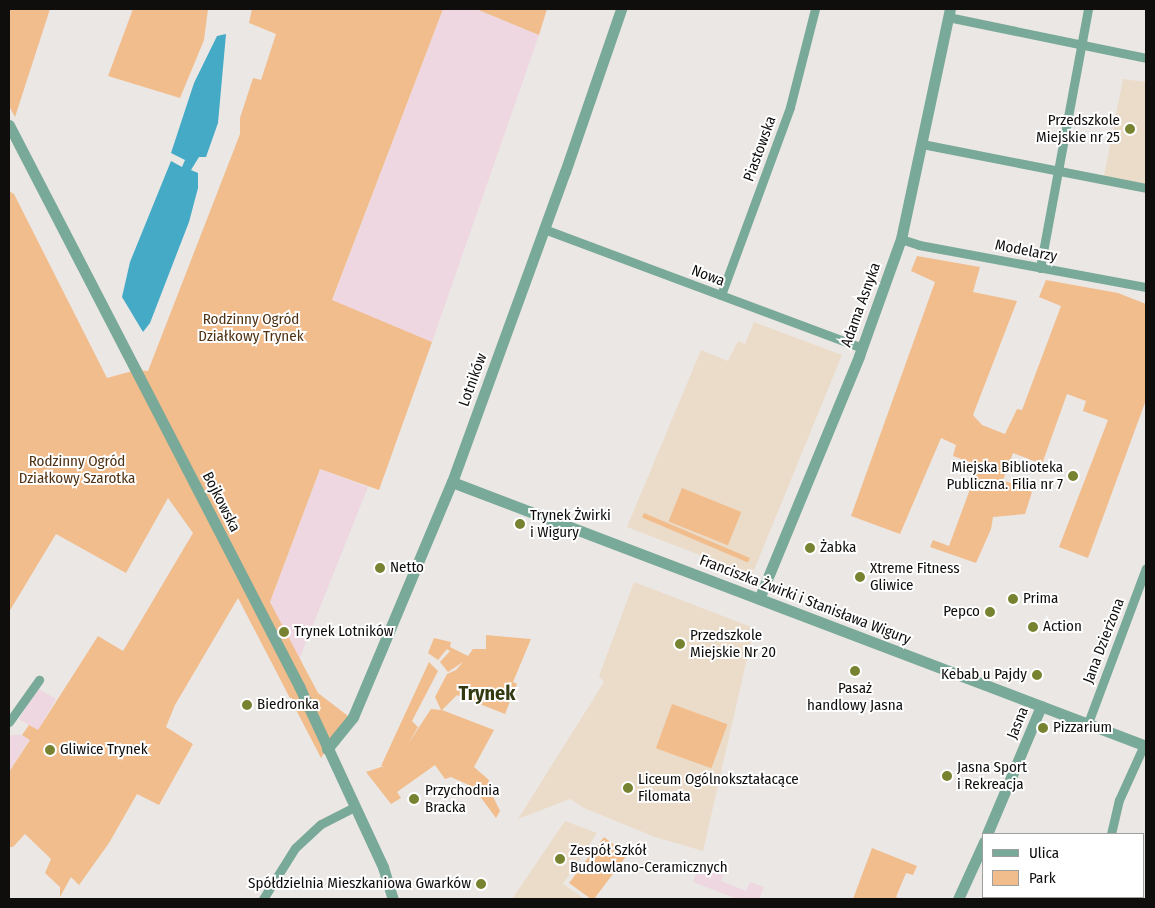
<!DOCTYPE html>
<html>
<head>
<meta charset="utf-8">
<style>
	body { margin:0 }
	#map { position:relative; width:1155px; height:908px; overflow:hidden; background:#ebe7e4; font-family:"Fira Sans Condensed",sans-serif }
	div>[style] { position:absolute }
	.industrial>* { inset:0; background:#efd7e1; transform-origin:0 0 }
	.education>* { inset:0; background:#ebdcc9 }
	.green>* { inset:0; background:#f1bd8d; transform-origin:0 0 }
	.water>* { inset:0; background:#45aac6 }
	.minor>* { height:9px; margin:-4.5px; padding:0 4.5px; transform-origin:4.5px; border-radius:4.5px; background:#79a999 }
	.tertiary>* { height:11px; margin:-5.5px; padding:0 5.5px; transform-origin:5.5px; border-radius:5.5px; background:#79a999 }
	.dots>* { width:14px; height:14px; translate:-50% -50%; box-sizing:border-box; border:2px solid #fff; border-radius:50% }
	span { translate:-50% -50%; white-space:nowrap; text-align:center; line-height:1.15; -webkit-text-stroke:4px #fff; paint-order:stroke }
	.poi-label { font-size:15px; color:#0f0e0d }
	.right { translate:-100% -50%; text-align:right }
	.left { translate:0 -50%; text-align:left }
	.street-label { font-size:15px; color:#0f0e0d }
	.park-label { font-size:15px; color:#503213 }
	.district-label { font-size:20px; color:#333911; font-weight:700 }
	.frame { position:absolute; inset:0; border:10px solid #0f0e0d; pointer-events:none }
	.legend { position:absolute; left:982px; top:833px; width:162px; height:65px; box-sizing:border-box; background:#fff; border:1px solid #9f9f9e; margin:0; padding:6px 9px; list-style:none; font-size:15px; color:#0f0e0d }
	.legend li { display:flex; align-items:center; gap:10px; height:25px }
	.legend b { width:25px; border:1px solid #9f9f9e }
</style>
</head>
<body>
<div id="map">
	<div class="industrial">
		<i style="clip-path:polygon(443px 9px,476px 9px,539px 35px,432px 342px,332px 301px)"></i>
		<i style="clip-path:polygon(320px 469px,368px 487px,299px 660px,270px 602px)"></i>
		<i style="left:37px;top:688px;width:22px;height:36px;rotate:30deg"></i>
		<i style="clip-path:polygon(9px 735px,22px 735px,30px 739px,9px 772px)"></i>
		<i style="clip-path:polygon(700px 863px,724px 873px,721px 881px,746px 891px,750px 882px,764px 887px,759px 899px,737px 899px,693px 882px)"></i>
	</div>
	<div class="education">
		<i style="clip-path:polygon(1123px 79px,1146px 82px,1146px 184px,1104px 176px)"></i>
		<i style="clip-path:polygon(754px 322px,842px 355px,752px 575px,627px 527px,701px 350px,728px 361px,738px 341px,745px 344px)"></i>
		<i style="clip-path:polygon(634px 582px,754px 628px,703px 851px,655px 837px,584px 808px,570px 799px,518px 819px,604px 682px,599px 676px)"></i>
		<i style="clip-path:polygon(565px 821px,597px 833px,563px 884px,585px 899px,512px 899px)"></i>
	</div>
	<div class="green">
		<i style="clip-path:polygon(9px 9px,50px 9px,15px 117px,9px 106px)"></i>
		<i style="clip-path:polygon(133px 9px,208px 9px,204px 40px,180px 98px,108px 76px)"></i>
		<i style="clip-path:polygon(252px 9px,443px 9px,332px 300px,432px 342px,379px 490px,320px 469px,270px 602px,318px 693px,348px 716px,321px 758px,238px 598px,175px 705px,166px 727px,193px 744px,159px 805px,137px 794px,109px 843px,79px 885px,71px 877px,60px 897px,60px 887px,45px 873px,51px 859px,25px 834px,13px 847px,9px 847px,9px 772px,30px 740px,22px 735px,29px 725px,38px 730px,98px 636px,123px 651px,193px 533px,168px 498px,126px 573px,56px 534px,9px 612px,9px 191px,14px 194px,107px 378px,136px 370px,148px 371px,240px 134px,240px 118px,253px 78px,261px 80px,276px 34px,249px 23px)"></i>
		<i style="clip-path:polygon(476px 9px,547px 9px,539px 35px)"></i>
		<i style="clip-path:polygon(917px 256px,980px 267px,973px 292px,1017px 301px,973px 415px,982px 425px,1005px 434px,1017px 409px,1022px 410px,1061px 306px,1039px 297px,1046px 280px,1118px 293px,1146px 304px,1146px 400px,1088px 558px,1059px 547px,1108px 420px,1083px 411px,1086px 401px,1067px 394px,1042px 464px,1013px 453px,1003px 480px,1032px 492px,1025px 514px,993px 517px,991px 529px,976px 563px,930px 547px,933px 540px,949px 546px,979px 465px,953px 456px,956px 445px,941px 438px,900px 534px,851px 516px,935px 282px,911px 271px)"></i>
		<i style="left:682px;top:488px;width:64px;height:36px;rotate:22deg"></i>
		<i style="left:644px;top:513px;width:115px;height:5px;rotate:23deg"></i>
		<i style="clip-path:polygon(486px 635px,531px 639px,513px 682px,517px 684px,505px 714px,457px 695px,442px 710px,494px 730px,474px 767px,489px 780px,488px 786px,500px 811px,496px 818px,473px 787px,451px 777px,445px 779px,435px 765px,397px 792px,401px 798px,391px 804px,366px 772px,384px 766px,381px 766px,429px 662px,438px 671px,412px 721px,418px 727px,408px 744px,431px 709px,441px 710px,435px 697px,447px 674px,456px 670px,463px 662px,448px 672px,440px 662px,450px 651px,447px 649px,438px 660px,428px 653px,434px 638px,451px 642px,450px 647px,468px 656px,473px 649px,486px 649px)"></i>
		<i style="left:672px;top:704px;width:59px;height:47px;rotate:20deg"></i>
		<i style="clip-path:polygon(604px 837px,627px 855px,594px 899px,591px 899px,569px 883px)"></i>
		<i style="clip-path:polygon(872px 848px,917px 866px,913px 875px,906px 873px,896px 897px,900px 899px,853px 899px)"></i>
	</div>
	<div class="water">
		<i style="clip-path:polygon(226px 34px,218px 123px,206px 157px,199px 157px,191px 170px,198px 173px,198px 188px,189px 222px,150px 323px,143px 332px,122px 297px,130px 262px,171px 161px,182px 167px,185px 160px,171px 153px,194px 83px,217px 36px)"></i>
	</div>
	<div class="minor">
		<i style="left:948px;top:17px;width:202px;rotate:11.7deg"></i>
		<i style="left:922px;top:144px;width:228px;rotate:11.1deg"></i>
		<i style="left:544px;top:229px;width:340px;rotate:20.5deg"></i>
		<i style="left:901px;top:239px;width:19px;rotate:18deg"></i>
		<i style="left:919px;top:245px;width:231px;rotate:10.5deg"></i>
		<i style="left:1040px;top:268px;width:263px;rotate:-79.5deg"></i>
		<i style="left:721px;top:295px;width:200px;rotate:-69.8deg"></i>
		<i style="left:790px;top:107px;width:101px;rotate:-75.7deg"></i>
		<i style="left:9px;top:722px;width:52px;rotate:-54.5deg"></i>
		<i style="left:1088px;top:723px;width:165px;rotate:-69.5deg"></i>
		<i style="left:1111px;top:834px;width:35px;rotate:-77deg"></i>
		<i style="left:1119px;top:800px;width:60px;rotate:-65.6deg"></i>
		<i style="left:263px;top:899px;width:60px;rotate:-57.9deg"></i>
		<i style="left:295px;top:848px;width:35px;rotate:-43deg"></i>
		<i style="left:321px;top:824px;width:38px;rotate:-27deg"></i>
		<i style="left:1098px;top:899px;width:2px;rotate:-63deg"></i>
	</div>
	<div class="tertiary">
		<i style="left:9px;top:125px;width:632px;rotate:62.66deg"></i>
		<i style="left:299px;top:686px;width:200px;rotate:65.1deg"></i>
		<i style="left:383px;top:867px;width:34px;rotate:73deg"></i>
		<i style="left:452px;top:482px;width:743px;rotate:20.83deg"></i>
		<i style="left:759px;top:599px;width:263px;rotate:-67.6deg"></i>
		<i style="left:859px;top:356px;width:124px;rotate:-70.3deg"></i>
		<i style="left:901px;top:239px;width:235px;rotate:-78deg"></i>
		<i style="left:327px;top:749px;width:41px;rotate:-50.9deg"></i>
		<i style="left:353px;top:717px;width:255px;rotate:-67.2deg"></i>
		<i style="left:452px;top:482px;width:330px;rotate:-70deg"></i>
		<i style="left:565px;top:172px;width:172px;rotate:-71deg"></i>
		<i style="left:987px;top:834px;width:139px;rotate:-67.1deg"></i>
		<i style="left:958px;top:899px;width:63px;rotate:-65.5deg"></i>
	</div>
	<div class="dots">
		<i style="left:1130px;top:129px;background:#778330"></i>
		<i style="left:1073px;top:476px;background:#778330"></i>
		<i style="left:520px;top:524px;background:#778330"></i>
		<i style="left:810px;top:548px;background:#778330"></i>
		<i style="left:380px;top:568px;background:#778330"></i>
		<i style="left:860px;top:577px;background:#778330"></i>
		<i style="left:1013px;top:599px;background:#778330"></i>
		<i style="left:990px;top:612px;background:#778330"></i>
		<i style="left:1033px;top:627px;background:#778330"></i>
		<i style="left:284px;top:632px;background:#778330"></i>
		<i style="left:680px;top:644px;background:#778330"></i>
		<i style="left:855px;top:671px;background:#778330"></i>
		<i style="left:1037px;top:675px;background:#778330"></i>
		<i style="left:247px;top:705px;background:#778330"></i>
		<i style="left:1043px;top:728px;background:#778330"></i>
		<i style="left:50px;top:750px;background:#778330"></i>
		<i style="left:947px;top:776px;background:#778330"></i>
		<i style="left:628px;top:788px;background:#778330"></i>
		<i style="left:414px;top:799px;background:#778330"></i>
		<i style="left:560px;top:859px;background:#778330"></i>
		<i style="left:481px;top:884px;background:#778330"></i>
	</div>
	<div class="poi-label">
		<span class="right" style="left:1120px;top:129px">Przedszkole<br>Miejskie nr 25</span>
		<span class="right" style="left:1063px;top:476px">Miejska Biblioteka<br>Publiczna. Filia nr 7</span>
		<span class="left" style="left:530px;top:524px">Trynek Żwirki<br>i Wigury</span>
		<span class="left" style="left:820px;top:548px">Żabka</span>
		<span class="left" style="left:390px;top:568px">Netto</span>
		<span class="left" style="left:870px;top:577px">Xtreme Fitness<br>Gliwice</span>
		<span class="left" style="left:1023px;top:599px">Prima</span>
		<span class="right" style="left:980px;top:612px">Pepco</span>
		<span class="left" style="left:1043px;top:627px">Action</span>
		<span class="left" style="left:294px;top:632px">Trynek Lotników</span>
		<span class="left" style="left:690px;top:644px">Przedszkole<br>Miejskie Nr 20</span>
		<span class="right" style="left:1027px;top:675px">Kebab u Pajdy</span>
		<span style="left:855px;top:697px">Pasaż<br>handlowy Jasna</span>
		<span class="left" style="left:257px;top:705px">Biedronka</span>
		<span class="left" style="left:1053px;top:728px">Pizzarium</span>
		<span class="left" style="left:60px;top:750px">Gliwice Trynek</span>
		<span class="left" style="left:957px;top:776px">Jasna Sport<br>i Rekreacja</span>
		<span class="left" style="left:638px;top:788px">Liceum Ogólnokształacące<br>Filomata</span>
		<span class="left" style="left:425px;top:799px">Przychodnia<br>Bracka</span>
		<span class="left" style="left:570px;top:859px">Zespół Szkół<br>Budowlano-Ceramicznych</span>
		<span class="right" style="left:471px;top:884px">Spółdzielnia Mieszkaniowa Gwarków</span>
	</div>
	<div class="street-label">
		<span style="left:760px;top:149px;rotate:-70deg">Piastowska</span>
		<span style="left:1026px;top:251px;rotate:11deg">Modelarzy</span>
		<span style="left:708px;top:276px;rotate:21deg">Nowa</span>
		<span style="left:861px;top:305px;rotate:-70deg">Adama Asnyka</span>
		<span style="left:473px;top:380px;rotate:-70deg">Lotników</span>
		<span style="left:221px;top:502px;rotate:63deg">Bojkowska</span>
		<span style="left:805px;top:600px;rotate:21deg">Franciszka Żwirki i Stanisława Wigury</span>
		<span style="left:1104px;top:641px;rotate:-69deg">Jana Dzierżona</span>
		<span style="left:1018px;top:723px;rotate:-68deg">Jasna</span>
	</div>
	<div class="park-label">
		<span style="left:251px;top:328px">Rodzinny Ogród<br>Działkowy Trynek</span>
		<span style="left:77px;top:470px">Rodzinny Ogród<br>Działkowy Szarotka</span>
	</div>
	<div class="district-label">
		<span style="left:487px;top:693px">Trynek</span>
	</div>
	<div class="frame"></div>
	<ul class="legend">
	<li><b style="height:6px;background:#79a999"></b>Ulica</li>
	<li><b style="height:14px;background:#f1bd8d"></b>Park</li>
	</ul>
</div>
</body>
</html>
